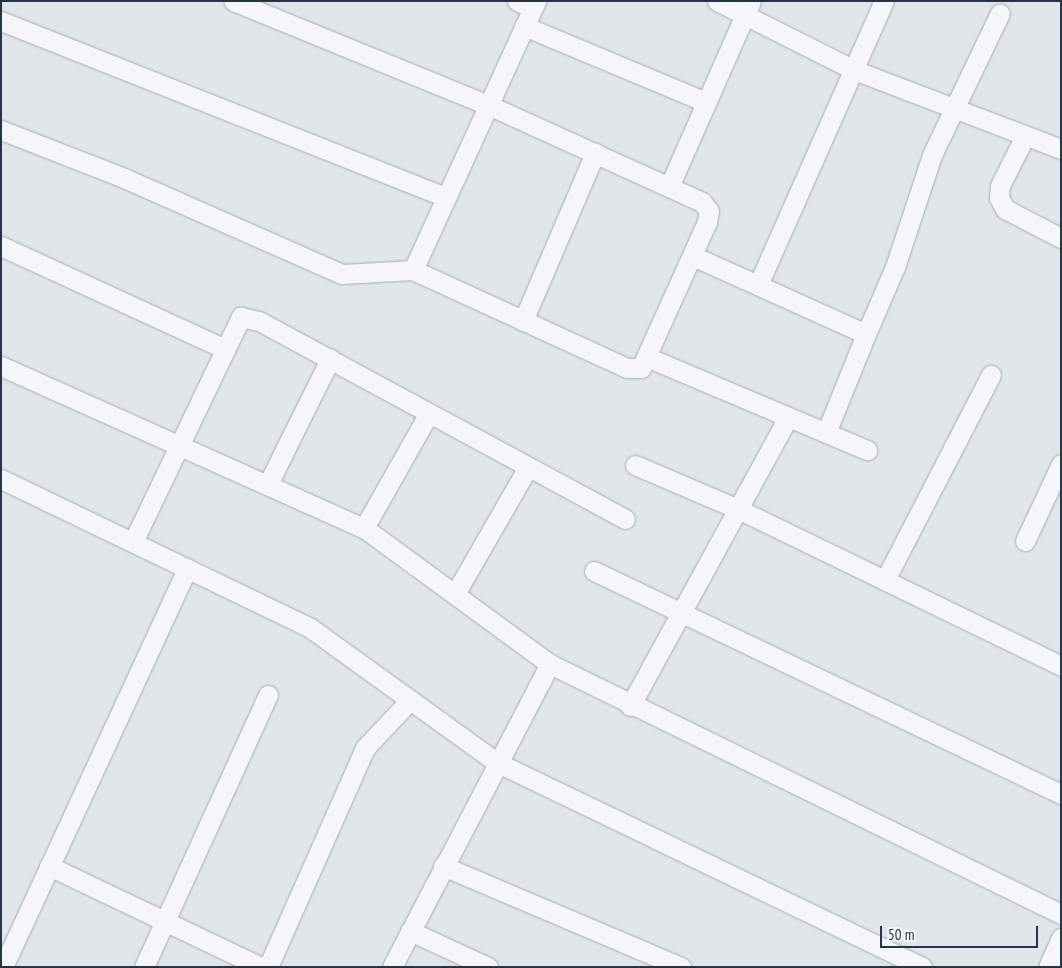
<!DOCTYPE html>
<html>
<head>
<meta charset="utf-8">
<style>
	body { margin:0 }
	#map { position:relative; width:1062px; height:968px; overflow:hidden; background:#e1e6eb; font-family:"PT Sans Narrow",sans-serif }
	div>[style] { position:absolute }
	.roads { filter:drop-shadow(0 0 1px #a5adb6) drop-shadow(0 0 1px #a5adb6) }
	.street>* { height:19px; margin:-9.5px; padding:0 9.5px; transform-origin:9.5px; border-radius:9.5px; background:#f4f6f9 }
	span { translate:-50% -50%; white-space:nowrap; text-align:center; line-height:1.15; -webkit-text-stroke:4.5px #f1f5f8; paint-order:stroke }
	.frame { position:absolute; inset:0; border:2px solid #273445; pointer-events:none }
	.scale { position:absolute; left:880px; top:926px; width:158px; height:22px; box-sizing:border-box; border:2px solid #273445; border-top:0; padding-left:6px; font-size:15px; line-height:18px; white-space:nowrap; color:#273445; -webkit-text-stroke:4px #f1f5f8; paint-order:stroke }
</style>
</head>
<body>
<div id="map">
	<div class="roads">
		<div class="street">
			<i style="left:517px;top:1px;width:17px;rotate:24deg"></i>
			<i style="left:717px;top:1px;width:153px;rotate:26.7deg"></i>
			<i style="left:854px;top:70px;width:222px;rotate:20.9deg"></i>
			<i style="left:1px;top:21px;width:478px;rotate:21.6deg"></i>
			<i style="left:524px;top:26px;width:197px;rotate:22.7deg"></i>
			<i style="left:1px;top:130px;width:132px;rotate:21.3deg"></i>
			<i style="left:124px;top:178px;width:238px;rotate:23.8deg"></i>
			<i style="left:342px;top:274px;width:71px;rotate:-3.2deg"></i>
			<i style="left:413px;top:270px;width:235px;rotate:24.6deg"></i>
			<i style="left:627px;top:368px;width:14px"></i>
			<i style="left:641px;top:368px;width:160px;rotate:-65.7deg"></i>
			<i style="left:707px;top:222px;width:11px;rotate:-80deg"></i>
			<i style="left:709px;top:211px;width:11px;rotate:-128deg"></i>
			<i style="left:702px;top:202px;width:235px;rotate:-155.6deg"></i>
			<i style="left:488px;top:105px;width:275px;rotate:-157.8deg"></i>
			<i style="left:1025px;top:136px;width:56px;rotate:116.6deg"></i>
			<i style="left:1000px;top:186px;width:12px;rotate:95deg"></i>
			<i style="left:999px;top:198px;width:13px;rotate:61deg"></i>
			<i style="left:1005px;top:209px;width:63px;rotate:27.4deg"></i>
			<i style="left:669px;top:187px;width:203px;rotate:-66.2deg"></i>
			<i style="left:1px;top:246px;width:244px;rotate:24.7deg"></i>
			<i style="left:693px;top:256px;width:190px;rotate:24.3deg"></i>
			<i style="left:866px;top:334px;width:73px;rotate:-66.6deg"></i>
			<i style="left:895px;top:267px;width:118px;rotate:-71.7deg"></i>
			<i style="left:932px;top:155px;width:157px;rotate:-64.4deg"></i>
			<i style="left:413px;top:270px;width:296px;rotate:-65.4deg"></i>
			<i style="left:758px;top:285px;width:311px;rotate:-66.1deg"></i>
			<i style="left:523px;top:321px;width:183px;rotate:-66.8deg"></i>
			<i style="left:649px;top:358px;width:237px;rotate:22.9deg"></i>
			<i style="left:1px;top:366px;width:398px;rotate:24.1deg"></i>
			<i style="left:364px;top:528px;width:230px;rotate:36.2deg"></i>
			<i style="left:550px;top:664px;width:569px;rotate:26.07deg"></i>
			<i style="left:826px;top:433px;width:107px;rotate:-68deg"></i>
			<i style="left:635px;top:465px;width:112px;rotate:23.1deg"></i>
			<i style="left:738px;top:509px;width:359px;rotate:25.9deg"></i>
			<i style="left:1px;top:479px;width:342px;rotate:25.7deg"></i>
			<i style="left:309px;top:627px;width:231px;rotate:35.8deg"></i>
			<i style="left:496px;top:762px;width:473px;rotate:25.7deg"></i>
			<i style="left:268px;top:484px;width:140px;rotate:-63.6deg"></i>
			<i style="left:364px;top:528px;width:132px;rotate:-60.5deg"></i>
			<i style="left:1025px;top:541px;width:85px;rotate:-64.9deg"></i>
			<i style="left:133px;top:542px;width:250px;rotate:-64.4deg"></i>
			<i style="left:241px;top:317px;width:18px;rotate:13deg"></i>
			<i style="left:259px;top:321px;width:416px;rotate:28.4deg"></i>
			<i style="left:594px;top:571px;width:518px;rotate:25.53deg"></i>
			<i style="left:885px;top:580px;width:231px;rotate:-62.7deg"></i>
			<i style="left:455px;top:594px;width:146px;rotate:-60.1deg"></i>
			<i style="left:630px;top:706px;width:329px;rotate:-61.3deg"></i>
			<i style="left:49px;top:866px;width:235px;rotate:25.5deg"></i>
			<i style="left:443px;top:866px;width:259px;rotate:23deg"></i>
			<i style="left:410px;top:931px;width:86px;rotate:24.8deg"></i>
			<i style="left:3px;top:967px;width:439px;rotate:-65.2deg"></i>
			<i style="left:144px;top:967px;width:299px;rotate:-65.5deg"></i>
			<i style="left:268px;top:967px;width:240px;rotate:-66.1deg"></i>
			<i style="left:365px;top:748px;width:66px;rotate:-46.8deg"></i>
			<i style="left:392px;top:967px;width:342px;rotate:-62.5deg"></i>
			<i style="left:1048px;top:967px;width:32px;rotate:-66deg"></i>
		</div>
	</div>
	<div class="frame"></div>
	<div class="scale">50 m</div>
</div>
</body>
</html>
